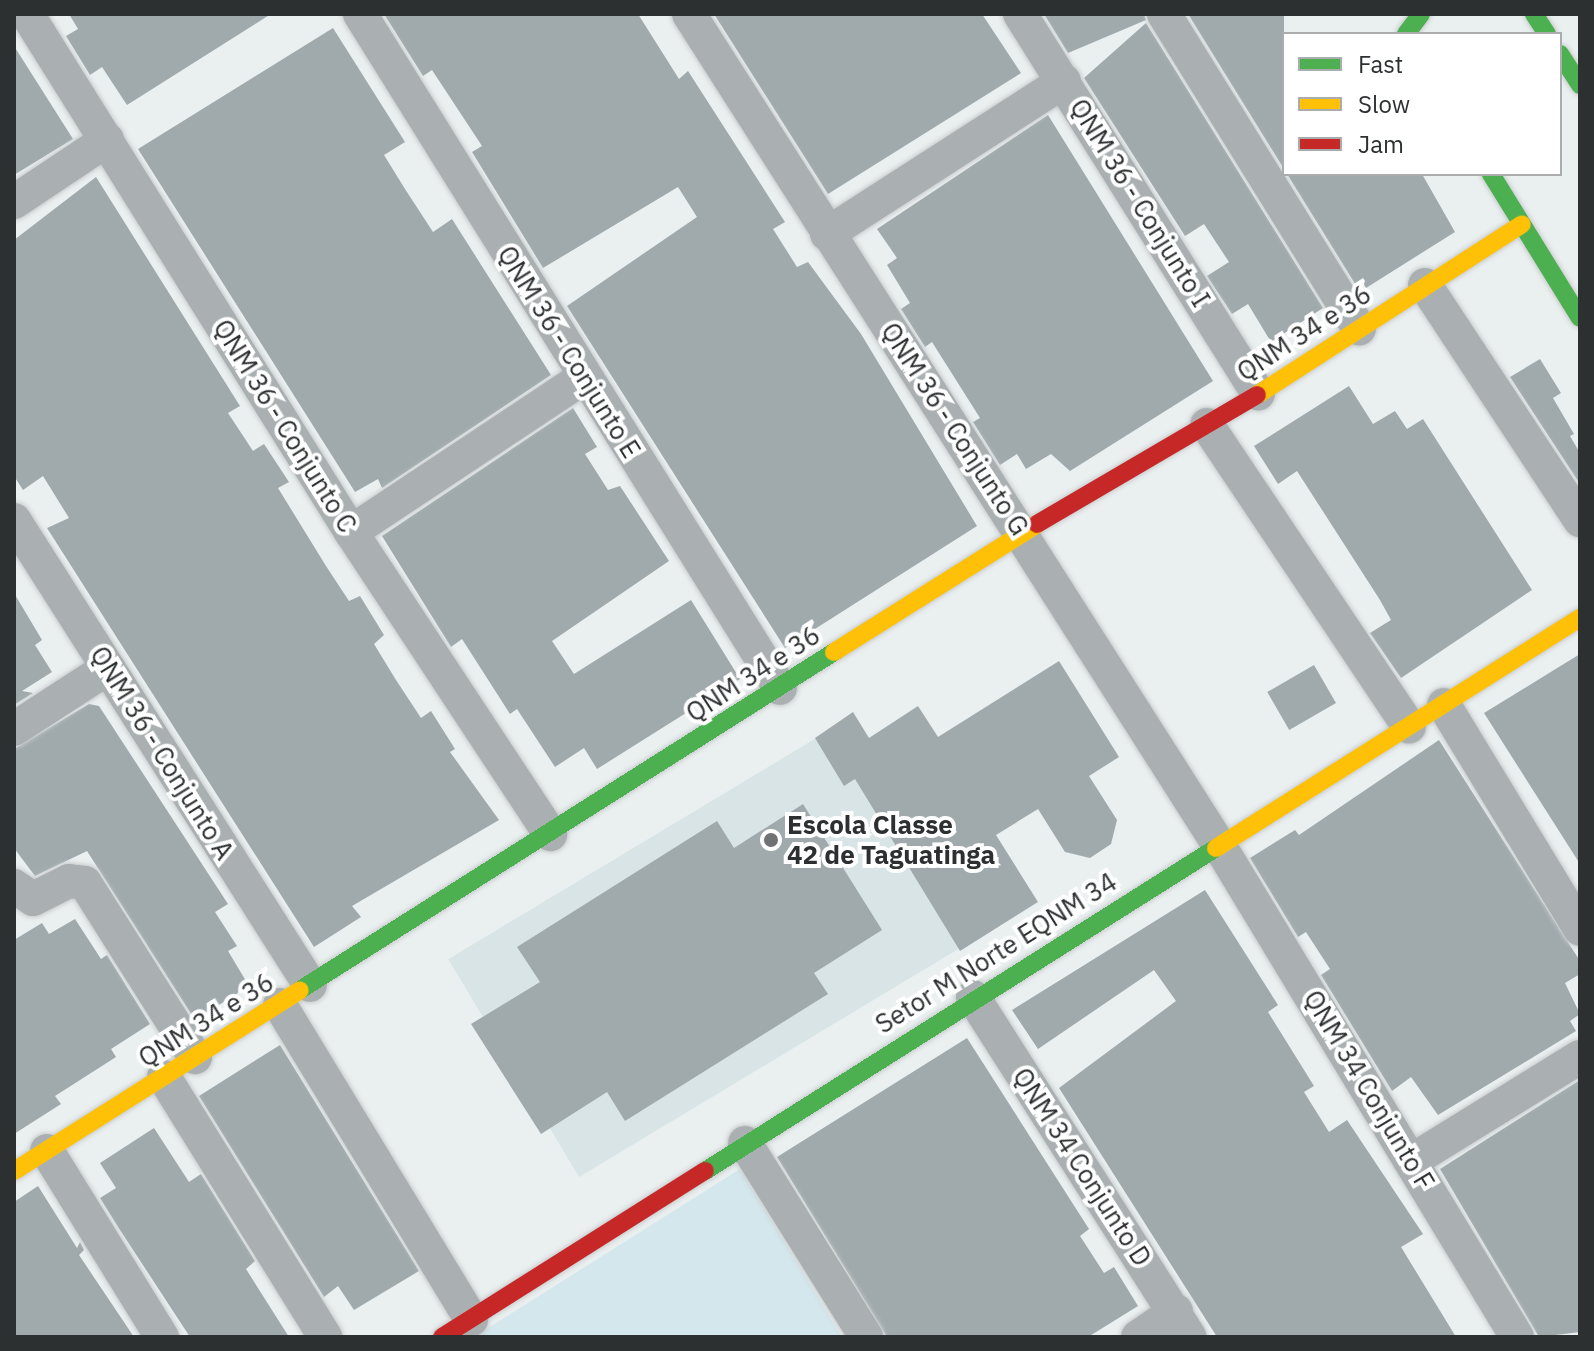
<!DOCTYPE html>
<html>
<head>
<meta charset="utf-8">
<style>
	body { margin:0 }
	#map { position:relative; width:1594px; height:1351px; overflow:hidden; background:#eaeff0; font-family:"IBM Plex Sans",sans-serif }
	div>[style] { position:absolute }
	.built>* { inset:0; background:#d8e4e6; transform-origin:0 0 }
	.green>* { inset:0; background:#d3e7ec }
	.building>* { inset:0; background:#a0aaad; transform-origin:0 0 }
	.roads { filter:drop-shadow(0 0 2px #c9cccd) drop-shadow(0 0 2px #c9cccd) }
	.street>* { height:34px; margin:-17px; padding:0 17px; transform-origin:17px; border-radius:17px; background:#aab0b2 }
	.fast>* { height:18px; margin:-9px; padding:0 9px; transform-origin:9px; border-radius:9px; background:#4caf50 }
	.slow>* { height:18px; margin:-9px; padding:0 9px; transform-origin:9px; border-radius:9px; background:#ffc107 }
	.jam>* { height:18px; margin:-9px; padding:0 9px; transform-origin:9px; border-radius:9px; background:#c62828 }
	.dots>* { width:22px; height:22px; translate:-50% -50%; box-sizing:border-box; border:4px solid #fff; border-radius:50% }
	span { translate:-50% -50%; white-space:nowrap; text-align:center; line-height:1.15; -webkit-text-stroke:8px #fff; paint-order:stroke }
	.street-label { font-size:26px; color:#2d3031 }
	.poi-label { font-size:26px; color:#2d3031; font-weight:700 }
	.left { translate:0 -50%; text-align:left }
	.frame { position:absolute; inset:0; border:16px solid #2d3031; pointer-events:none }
	.legend { position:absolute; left:1282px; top:32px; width:280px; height:144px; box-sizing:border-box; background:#fff; border:2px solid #abacad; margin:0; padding:10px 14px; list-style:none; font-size:24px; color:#2d3031 }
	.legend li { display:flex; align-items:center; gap:16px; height:40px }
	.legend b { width:40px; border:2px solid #abacad }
</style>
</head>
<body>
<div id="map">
	<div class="built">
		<i style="left:828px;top:731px;width:254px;height:443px;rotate:59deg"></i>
	</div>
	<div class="green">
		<i style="clip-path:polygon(740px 1169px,842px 1337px,474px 1337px)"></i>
	</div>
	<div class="building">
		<i style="clip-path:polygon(69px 14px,271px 14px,127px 105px,102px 67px,90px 75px,66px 36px,78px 29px)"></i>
		<i style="clip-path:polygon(384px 14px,638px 14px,679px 79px,688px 71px,785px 222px,773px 229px,797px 267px,808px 262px,861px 334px,977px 526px,785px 648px,567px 306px,697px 217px,678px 187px,543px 268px,472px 152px,482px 146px,432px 70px,423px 76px)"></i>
		<i style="clip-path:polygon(714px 14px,982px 14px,1021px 73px,828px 194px)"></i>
		<i style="clip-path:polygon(1044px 14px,1144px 14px,1146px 20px,1068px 53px)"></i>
		<i style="clip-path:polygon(1188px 14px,1284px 14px,1284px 169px)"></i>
		<i style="clip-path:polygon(1146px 23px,1323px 308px,1271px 342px,1248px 304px,1232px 314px,1207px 276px,1229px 262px,1204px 224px,1185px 236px,1084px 78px)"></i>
		<i style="clip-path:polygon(333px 28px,405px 142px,384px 155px,405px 189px,433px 232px,452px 219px,551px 375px,382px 488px,378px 479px,355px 492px,138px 149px)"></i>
		<i style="clip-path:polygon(14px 46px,73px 139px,14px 175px)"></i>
		<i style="clip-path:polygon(1048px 115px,1213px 381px,1070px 471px,1051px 454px,1026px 469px,1017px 454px,1000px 465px,973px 422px,980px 418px,932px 342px,925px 347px,901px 309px,910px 303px,887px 265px,897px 258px,877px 229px)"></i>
		<i style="clip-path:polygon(1287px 174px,1422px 174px,1455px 232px,1366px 288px,1363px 283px,1357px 287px)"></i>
		<i style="clip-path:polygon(96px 177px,240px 406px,228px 413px,253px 451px,264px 444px,289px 482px,278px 488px,326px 566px,349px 601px,360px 596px,384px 635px,374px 644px,396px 680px,421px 718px,431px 711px,455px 749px,450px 752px,499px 820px,352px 906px,361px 917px,314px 947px,47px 528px,69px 518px,43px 476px,23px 490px,14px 476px,14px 240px)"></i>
		<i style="clip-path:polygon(1540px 359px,1561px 393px,1553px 398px,1574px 434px,1570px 436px,1580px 453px,1580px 484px,1510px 377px)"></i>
		<i style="clip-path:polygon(1349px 386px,1373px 424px,1395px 411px,1407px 429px,1423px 419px,1532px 590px,1401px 678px,1370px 633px,1391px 620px,1380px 600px,1297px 471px,1278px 484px,1254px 446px)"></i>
		<i style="clip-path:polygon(573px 408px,597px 447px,585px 454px,608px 490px,620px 486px,669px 561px,552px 641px,574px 674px,691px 600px,740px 679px,597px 769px,584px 748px,555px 767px,517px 709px,510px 714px,462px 639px,451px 647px,382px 536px)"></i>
		<i style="clip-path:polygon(14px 593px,42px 640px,35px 645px,52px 672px,22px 691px,33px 693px,14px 705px)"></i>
		<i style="clip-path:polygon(1580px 654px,1580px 864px,1484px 713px)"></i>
		<i style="clip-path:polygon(1059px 661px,1119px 757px,1089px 776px,1117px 820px,1111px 844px,1090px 858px,1065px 852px,1038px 809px,996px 835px,1038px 902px,960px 951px,855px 779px,844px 786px,815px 738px,853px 712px,869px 738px,918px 706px,938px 737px)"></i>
		<i style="left:1314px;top:665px;width:44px;height:54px;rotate:60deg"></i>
		<i style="clip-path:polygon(89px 704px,99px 706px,228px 904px,215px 912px,237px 946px,228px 951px,249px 986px,195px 1020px,87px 851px,35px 876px,14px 848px,14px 749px)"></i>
		<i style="clip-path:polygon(1439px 740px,1580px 961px,1580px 974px,1565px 983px,1580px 1014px,1570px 1021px,1576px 1031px,1438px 1115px,1411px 1077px,1392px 1091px,1321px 975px,1330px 969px,1306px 932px,1298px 937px,1250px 858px,1295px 830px,1299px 835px)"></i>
		<i style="clip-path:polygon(803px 804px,882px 930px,814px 973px,828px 994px,625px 1121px,607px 1092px,541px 1134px,471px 1024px,540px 982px,517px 947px,717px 821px,734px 848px)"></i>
		<i style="clip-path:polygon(1205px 890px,1278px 1005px,1268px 1012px,1314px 1086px,1304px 1092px,1329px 1132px,1347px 1120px,1423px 1234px,1401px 1247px,1456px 1337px,1217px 1337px,1059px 1088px,1176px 1001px,1154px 970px,1038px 1049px,1012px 1010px)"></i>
		<i style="clip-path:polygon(75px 919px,101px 959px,107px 955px,150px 1024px,111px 1049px,116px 1057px,55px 1096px,61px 1104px,14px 1134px,14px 940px,42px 923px,49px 934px)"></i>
		<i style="clip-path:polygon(967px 1038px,1089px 1229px,1080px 1236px,1104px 1273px,1114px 1267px,1138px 1306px,1088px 1337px,887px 1337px,777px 1157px)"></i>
		<i style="clip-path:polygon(280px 1045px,419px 1271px,354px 1310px,338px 1286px,324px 1297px,199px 1096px)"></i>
		<i style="clip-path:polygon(1580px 1080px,1580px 1332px,1539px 1337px,1440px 1169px)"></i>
		<i style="clip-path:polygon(154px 1128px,189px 1182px,201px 1174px,255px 1261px,246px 1269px,289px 1337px,190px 1337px,118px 1227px,100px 1198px,116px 1188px,100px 1163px)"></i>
		<i style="clip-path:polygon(38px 1186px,77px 1248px,80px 1242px,84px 1250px,79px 1255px,134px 1337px,14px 1337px,14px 1202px)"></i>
	</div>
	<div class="roads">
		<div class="street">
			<i style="left:27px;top:14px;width:611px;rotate:57.97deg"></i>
			<i style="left:351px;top:532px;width:362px;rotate:56.6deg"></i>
			<i style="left:360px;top:14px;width:794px;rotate:58.07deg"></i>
			<i style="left:689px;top:14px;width:986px;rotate:57.47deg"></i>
			<i style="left:1219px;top:845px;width:575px;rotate:58.8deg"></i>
			<i style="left:1020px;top:14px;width:448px;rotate:57.9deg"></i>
			<i style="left:1164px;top:14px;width:370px;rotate:58.2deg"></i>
			<i style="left:14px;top:202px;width:112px;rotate:-33.7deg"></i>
			<i style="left:827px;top:234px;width:282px;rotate:-32.8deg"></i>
			<i style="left:1425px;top:285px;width:282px;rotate:56.6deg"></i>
			<i style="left:1207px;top:425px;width:363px;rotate:56.2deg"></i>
			<i style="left:14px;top:520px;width:551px;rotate:57.52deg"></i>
			<i style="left:351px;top:532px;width:280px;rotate:-33.6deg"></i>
			<i style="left:1444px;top:705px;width:262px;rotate:58.7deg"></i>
			<i style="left:14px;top:729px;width:112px;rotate:-33deg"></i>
			<i style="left:14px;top:886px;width:23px;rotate:34deg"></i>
			<i style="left:33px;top:899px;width:40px;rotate:-26.6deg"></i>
			<i style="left:69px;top:881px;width:16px;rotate:7deg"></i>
			<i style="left:85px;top:883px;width:206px;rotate:57.7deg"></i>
			<i style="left:973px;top:997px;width:403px;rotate:57.5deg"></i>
			<i style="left:280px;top:1005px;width:368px;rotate:58.7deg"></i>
			<i style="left:164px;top:1077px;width:306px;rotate:58.2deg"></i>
			<i style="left:745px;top:1143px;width:229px;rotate:58deg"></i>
			<i style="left:47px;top:1151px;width:219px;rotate:58.3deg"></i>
			<i style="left:1413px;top:1160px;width:196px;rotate:-31.7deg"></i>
			<i style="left:1138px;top:1337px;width:46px;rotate:-34.4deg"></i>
		</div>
		<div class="fast">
			<i style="left:1534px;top:14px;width:24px;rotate:57deg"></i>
			<i style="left:1406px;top:34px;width:25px;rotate:-53deg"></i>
			<i style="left:1560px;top:54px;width:37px;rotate:57deg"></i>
			<i style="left:1491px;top:174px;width:169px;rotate:58.3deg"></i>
			<i style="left:300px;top:990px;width:632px;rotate:-32.33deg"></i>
			<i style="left:705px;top:1171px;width:605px;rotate:-32.3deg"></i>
		</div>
		<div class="slow">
			<i style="left:1257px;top:395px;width:315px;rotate:-32.8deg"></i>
			<i style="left:834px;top:652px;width:240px;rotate:-32.2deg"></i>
			<i style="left:1216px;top:848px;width:431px;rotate:-32.3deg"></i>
			<i style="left:14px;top:1171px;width:338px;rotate:-32.3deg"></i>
		</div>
		<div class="jam">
			<i style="left:1037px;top:524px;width:255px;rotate:-30.4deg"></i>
			<i style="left:442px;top:1337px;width:311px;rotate:-32.3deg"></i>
		</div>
	</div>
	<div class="dots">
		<i style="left:771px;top:840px;background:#6f7374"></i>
	</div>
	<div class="street-label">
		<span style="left:1140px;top:203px;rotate:58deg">QNM 36 - Conjunto I</span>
		<span style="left:1304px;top:333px;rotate:-33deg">QNM 34 e 36</span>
		<span style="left:569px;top:352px;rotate:58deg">QNM 36 - Conjunto E</span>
		<span style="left:285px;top:426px;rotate:58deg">QNM 36 - Conjunto C</span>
		<span style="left:955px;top:429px;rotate:57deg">QNM 36 - Conjunto G</span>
		<span style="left:753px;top:674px;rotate:-33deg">QNM 34 e 36</span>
		<span style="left:162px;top:753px;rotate:58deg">QNM 36 - Conjunto A</span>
		<span style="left:996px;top:953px;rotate:-32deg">Setor M Norte EQNM 34</span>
		<span style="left:206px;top:1020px;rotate:-32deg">QNM 34 e 36</span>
		<span style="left:1369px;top:1090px;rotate:59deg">QNM 34 Conjunto F</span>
		<span style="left:1082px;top:1167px;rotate:57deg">QNM 34 Conjunto D</span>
	</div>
	<div class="poi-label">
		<span class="left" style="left:787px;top:840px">Escola Classe<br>42 de Taguatinga</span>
	</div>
	<div class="frame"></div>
	<ul class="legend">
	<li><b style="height:10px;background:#4caf50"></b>Fast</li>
	<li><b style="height:10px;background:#ffc107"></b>Slow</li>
	<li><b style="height:10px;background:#c62828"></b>Jam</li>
	</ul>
</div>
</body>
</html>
